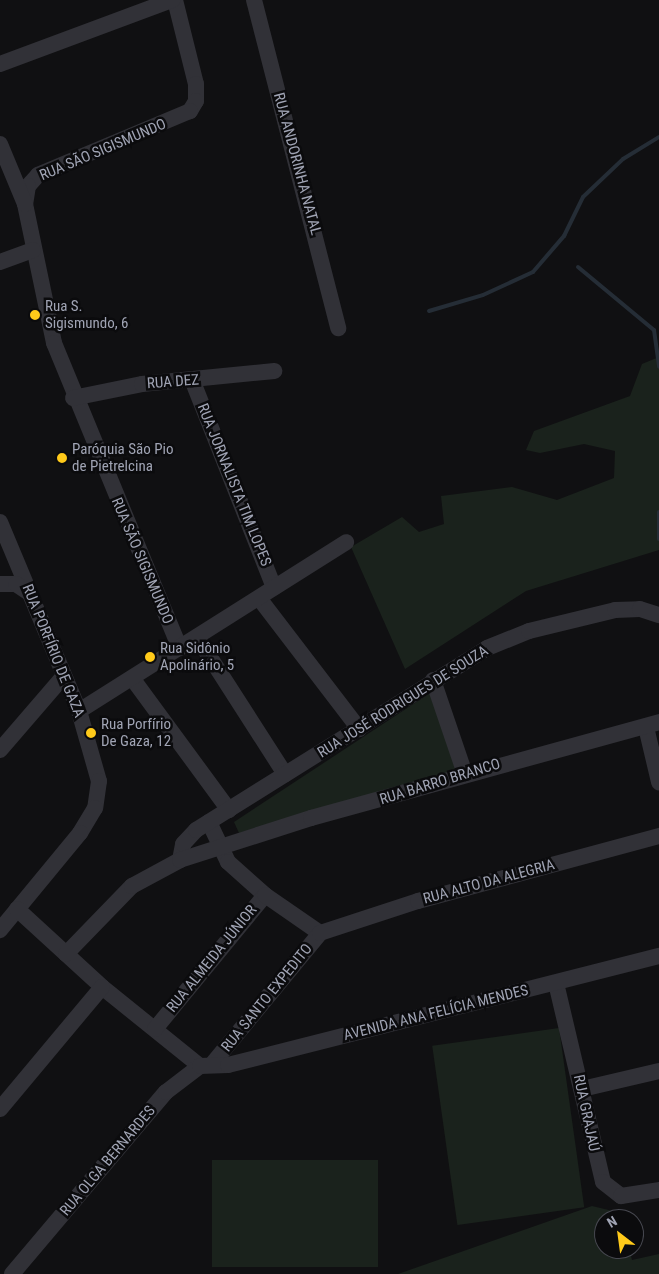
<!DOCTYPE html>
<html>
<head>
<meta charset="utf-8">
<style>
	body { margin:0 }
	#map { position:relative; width:659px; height:1274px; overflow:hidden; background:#101012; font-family:"Roboto Condensed",sans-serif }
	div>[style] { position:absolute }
	.green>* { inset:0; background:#1a221c; transform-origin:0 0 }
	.stream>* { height:4px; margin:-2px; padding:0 2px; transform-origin:2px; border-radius:2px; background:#252d36 }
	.minor>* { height:16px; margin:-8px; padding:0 8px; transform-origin:8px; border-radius:8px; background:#313137 }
	.dots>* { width:14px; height:14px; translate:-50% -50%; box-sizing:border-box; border:2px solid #0b0b0d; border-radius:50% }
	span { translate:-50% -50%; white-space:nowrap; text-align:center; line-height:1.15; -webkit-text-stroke:5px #0b0b0d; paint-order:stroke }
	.street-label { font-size:15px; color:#a0a4b4 }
	.poi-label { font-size:15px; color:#a0a4b4 }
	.left { translate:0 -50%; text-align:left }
	.north { position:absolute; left:594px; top:1209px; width:50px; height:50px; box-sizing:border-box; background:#0b0b0d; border:1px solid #474850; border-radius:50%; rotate:330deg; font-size:14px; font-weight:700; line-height:20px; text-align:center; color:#a0a4b4 }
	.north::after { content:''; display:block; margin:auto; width:18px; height:22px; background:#ffca1a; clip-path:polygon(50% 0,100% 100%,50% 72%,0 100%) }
</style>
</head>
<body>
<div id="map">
	<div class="green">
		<i style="clip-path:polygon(659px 357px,659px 550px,526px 591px,405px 669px,351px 547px,402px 517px,419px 532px,444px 524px,441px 496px,512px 487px,557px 500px,614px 478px,615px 451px,584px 444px,540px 453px,526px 450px,534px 431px,630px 396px,642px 364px)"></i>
		<i style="clip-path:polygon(430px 693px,458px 770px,239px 833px,234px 822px)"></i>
		<i style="left:559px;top:1028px;width:181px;height:128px;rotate:82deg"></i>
		<i style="left:212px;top:1160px;width:166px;height:107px"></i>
		<i style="clip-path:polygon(592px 1206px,621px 1213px,623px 1219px,604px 1219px,604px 1249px,629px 1249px,632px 1260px,659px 1254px,659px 1274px,398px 1274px)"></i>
	</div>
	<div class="stream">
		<i style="left:578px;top:267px;width:99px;rotate:39.7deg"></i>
		<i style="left:654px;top:330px;width:37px;rotate:82deg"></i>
		<i style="left:429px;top:311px;width:56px;rotate:-16.5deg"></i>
		<i style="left:483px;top:295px;width:55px;rotate:-24.7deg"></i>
		<i style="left:533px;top:272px;width:48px;rotate:-49.3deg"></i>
		<i style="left:564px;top:236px;width:43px;rotate:-64deg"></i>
		<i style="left:583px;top:197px;width:55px;rotate:-43.5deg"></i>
		<i style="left:623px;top:159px;width:42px;rotate:-31.4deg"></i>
		<i style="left:659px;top:512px;width:27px;rotate:90deg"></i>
	</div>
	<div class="minor">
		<i style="left:175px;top:0;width:87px;rotate:76deg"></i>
		<i style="left:196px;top:84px;width:17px;rotate:90deg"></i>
		<i style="left:196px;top:101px;width:12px;rotate:121deg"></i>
		<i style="left:190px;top:111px;width:165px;rotate:157.2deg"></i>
		<i style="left:38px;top:175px;width:15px;rotate:132deg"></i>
		<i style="left:28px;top:186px;width:18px;rotate:99deg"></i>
		<i style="left:25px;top:204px;width:142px;rotate:78.2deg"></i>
		<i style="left:54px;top:343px;width:330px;rotate:67.6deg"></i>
		<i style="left:254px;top:0;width:339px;rotate:75.6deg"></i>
		<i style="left:0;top:64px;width:184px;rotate:-20.4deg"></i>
		<i style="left:0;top:144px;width:65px;rotate:67.4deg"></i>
		<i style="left:0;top:262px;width:35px;rotate:-20deg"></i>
		<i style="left:193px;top:382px;width:221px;rotate:68.5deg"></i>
		<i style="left:73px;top:398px;width:70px;rotate:-11.5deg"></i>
		<i style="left:142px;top:384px;width:133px;rotate:-5.6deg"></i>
		<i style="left:0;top:522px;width:205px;rotate:67.3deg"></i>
		<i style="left:79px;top:711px;width:73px;rotate:74.1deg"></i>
		<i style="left:99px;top:781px;width:27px;rotate:98deg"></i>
		<i style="left:95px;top:808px;width:29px;rotate:121deg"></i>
		<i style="left:80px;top:833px;width:126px;rotate:129.5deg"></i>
		<i style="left:0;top:584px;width:16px"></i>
		<i style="left:16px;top:584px;width:14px;rotate:34deg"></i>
		<i style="left:259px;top:598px;width:165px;rotate:52.6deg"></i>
		<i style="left:197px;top:637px;width:163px;rotate:57.3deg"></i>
		<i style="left:132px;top:678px;width:164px;rotate:53.7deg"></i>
		<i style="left:433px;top:680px;width:99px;rotate:71.2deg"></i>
		<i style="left:79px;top:711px;width:316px;rotate:-32.3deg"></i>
		<i style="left:646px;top:727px;width:57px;rotate:76.7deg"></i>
		<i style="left:0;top:750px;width:96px;rotate:-49.2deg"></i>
		<i style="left:209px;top:822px;width:44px;rotate:64.6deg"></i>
		<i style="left:228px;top:862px;width:50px;rotate:41.7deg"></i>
		<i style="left:180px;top:860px;width:16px;rotate:-79deg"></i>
		<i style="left:183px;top:844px;width:19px;rotate:-47deg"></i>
		<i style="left:196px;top:830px;width:343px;rotate:-32deg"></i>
		<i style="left:487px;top:648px;width:45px;rotate:-22deg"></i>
		<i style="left:529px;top:631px;width:89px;rotate:-13.7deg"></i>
		<i style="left:615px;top:610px;width:25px;rotate:-2deg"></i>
		<i style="left:640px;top:609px;width:20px;rotate:18deg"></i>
		<i style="left:17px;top:909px;width:115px;rotate:42.5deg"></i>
		<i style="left:102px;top:987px;width:126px;rotate:38.9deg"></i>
		<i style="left:66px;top:954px;width:95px;rotate:-45.9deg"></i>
		<i style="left:132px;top:886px;width:55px;rotate:-28.4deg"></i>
		<i style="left:180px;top:860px;width:138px;rotate:-17.8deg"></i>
		<i style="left:311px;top:818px;width:361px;rotate:-15.4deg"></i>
		<i style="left:556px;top:983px;width:204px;rotate:76.7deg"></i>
		<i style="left:603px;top:1182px;width:23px;rotate:38deg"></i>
		<i style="left:621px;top:1196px;width:38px;rotate:-9deg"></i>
		<i style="left:155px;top:1029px;width:173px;rotate:-50.6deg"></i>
		<i style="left:265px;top:895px;width:67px;rotate:34.6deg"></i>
		<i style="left:213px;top:1063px;width:168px;rotate:-50.5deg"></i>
		<i style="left:320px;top:933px;width:103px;rotate:-18.1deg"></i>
		<i style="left:418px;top:901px;width:250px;rotate:-15.1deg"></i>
		<i style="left:582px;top:1089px;width:79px;rotate:-13.2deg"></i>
		<i style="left:0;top:1109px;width:159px;rotate:-50.1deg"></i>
		<i style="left:12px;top:1274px;width:238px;rotate:-49.8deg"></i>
		<i style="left:166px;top:1092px;width:43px;rotate:-37.4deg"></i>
		<i style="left:200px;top:1066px;width:28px;rotate:-2deg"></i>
		<i style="left:228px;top:1065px;width:445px;rotate:-14.2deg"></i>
	</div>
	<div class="dots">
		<i style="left:35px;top:315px;background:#ffca1a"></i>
		<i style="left:62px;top:458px;background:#ffca1a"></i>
		<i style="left:150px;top:657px;background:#ffca1a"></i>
		<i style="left:91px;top:733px;background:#ffca1a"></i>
	</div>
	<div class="street-label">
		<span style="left:103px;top:150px;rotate:-23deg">RUA SÃO SIGISMUNDO</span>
		<span style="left:297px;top:164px;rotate:75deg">RUA ANDORINHA NATAL</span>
		<span style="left:173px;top:382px;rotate:-4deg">RUA DEZ</span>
		<span style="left:234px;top:485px;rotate:68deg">RUA JORNALISTA TIM LOPES</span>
		<span style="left:142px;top:561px;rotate:67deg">RUA SÃO SIGISMUNDO</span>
		<span style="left:53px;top:651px;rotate:68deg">RUA PORFÍRIO DE GAZA</span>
		<span style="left:403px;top:702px;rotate:-32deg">RUA JOSÉ RODRIGUES DE SOUZA</span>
		<span style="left:440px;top:782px;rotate:-17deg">RUA BARRO BRANCO</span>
		<span style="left:489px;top:882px;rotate:-15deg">RUA ALTO DA ALEGRIA</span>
		<span style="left:212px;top:959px;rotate:-51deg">RUA ALMEIDA JÚNIOR</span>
		<span style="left:267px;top:998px;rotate:-51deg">RUA SANTO EXPEDITO</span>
		<span style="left:436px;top:1013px;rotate:-14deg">AVENIDA ANA FELÍCIA MENDES</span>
		<span style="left:586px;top:1113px;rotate:78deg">RUA GRAJAÚ</span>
		<span style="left:108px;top:1161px;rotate:-50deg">RUA OLGA BERNARDES</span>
	</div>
	<div class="poi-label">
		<span class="left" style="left:45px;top:315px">Rua S.<br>Sigismundo, 6</span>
		<span class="left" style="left:72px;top:458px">Paróquia São Pio<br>de Pietrelcina</span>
		<span class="left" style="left:160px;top:657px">Rua Sidônio<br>Apolinário, 5</span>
		<span class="left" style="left:101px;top:733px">Rua Porfírio<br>De Gaza, 12</span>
	</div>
	<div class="north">N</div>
</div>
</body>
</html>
